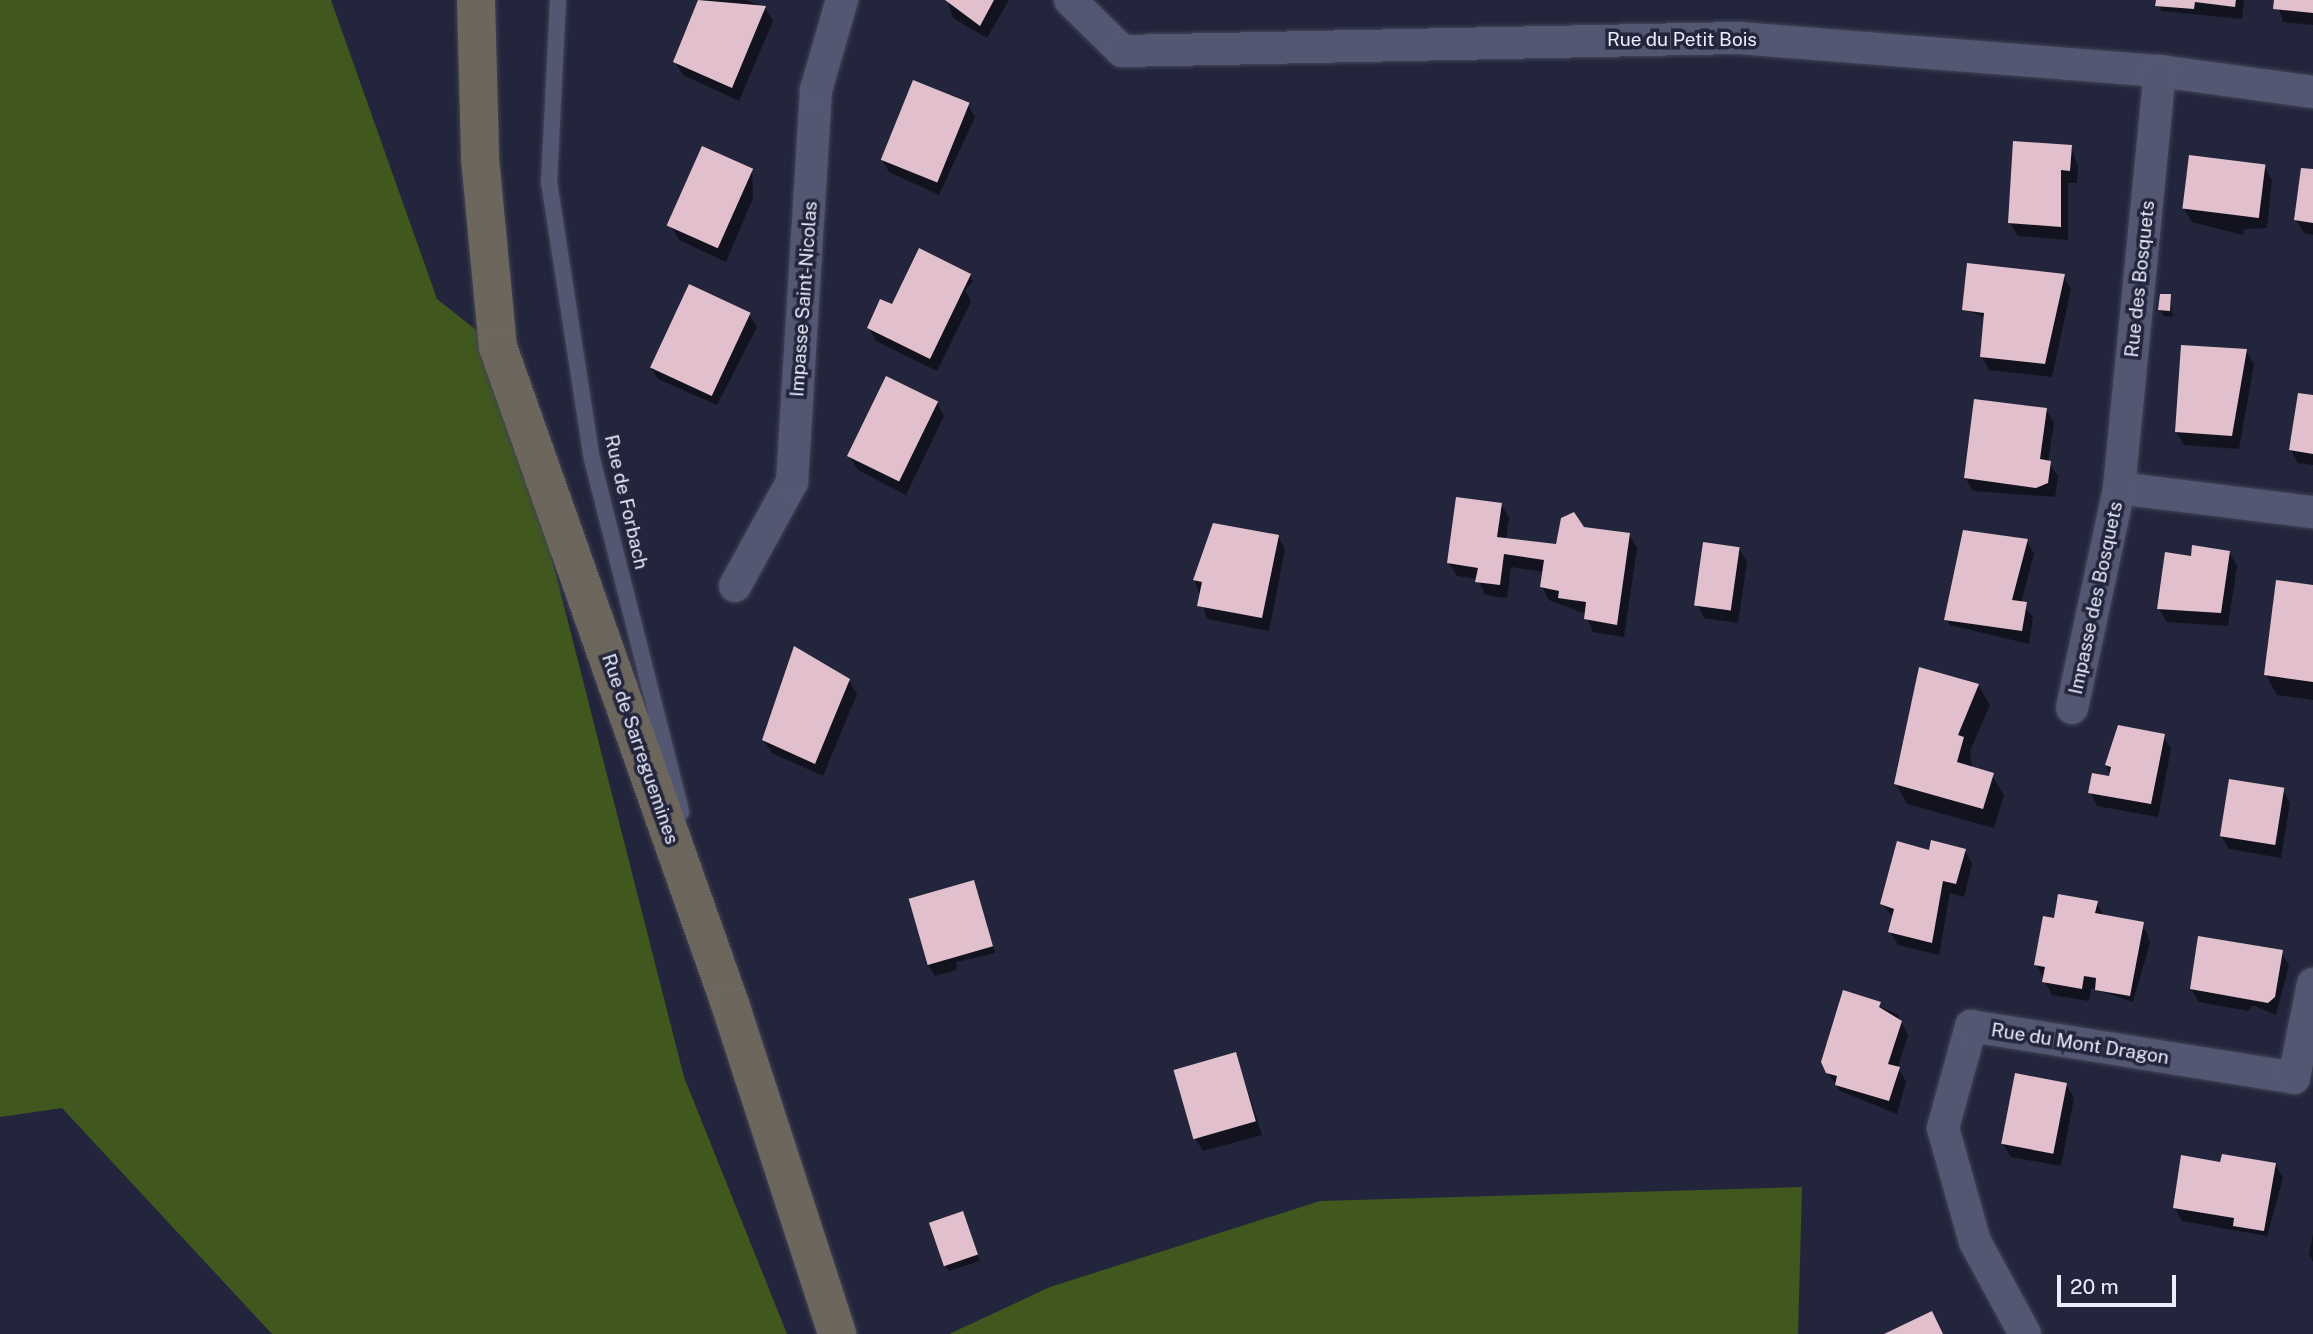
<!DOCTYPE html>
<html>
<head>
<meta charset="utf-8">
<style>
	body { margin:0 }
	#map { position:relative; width:2313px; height:1334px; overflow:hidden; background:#22253b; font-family:"Public Sans",sans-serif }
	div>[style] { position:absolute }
	.forest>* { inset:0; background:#40581e }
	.shadow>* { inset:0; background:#0007 }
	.building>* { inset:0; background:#e1bfcc; transform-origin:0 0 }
	.roads { filter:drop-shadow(0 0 2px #424357) drop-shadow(0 0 2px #424357) }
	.lane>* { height:16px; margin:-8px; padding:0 8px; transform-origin:8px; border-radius:8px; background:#545771 }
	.street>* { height:32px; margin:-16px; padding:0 16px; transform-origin:16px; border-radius:16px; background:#545771 }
	.secondary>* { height:38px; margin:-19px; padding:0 19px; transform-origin:19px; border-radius:19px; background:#6d665d }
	span { translate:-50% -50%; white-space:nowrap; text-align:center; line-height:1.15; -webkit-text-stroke:7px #22253b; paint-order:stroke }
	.street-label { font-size:19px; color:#ebedfd }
	.scale { position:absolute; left:2057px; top:1275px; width:119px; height:32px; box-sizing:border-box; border:4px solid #ebedfd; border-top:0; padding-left:9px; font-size:21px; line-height:24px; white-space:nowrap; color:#ebedfd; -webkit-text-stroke:5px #22253b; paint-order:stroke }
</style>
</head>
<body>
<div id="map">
	<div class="forest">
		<i style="clip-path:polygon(0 0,331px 0,437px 299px,498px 347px,684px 1077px,787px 1334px,272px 1334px,62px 1108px,0 1117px)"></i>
		<i style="clip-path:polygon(1802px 1187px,1798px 1334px,949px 1334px,1050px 1287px,1320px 1201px)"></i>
	</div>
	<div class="shadow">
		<i style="clip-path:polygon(700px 0,746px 0,765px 8px,773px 21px,739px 101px,683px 75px,675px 62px)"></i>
		<i style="clip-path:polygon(947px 0,1009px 0,987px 38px,953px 18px)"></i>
		<i style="clip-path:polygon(2158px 0,2244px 0,2242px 19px,2161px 11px)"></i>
		<i style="clip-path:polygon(2276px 0,2313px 0,2313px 25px,2283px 22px)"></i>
		<i style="clip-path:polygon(967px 104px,975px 117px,939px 195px,889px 172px,881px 158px)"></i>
		<i style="clip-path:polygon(2071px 146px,2078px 167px,2077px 183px,2068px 183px,2068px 240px,2018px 236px,2010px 223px)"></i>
		<i style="clip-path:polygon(2264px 166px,2272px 180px,2267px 228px,2244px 229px,2243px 235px,2192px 222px,2184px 208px)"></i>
		<i style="clip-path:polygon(752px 170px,753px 198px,726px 262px,679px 240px,671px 226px)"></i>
		<i style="clip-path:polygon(2313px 171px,2313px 235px,2304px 233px,2296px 220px)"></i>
		<i style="clip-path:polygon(970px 275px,973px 282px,965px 290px,971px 302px,937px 371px,876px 341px,869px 328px,893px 307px)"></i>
		<i style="clip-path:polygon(2063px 275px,2071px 289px,2052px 377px,1989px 370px,1982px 357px,1986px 318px,1964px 309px)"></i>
		<i style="clip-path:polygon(2170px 296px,2173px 317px,2164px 316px,2160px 310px)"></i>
		<i style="clip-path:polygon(749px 314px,757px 327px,717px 405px,658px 379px,650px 366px)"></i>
		<i style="clip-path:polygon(2246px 351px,2254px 364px,2239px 449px,2184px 445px,2176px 431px)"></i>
		<i style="clip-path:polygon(2313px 397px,2313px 465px,2298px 463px,2290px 449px)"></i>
		<i style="clip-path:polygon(937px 403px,944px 416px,906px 495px,858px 470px,850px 457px)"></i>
		<i style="clip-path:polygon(2046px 409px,2054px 423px,2048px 462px,2058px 476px,2055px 497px,1973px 491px,1965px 477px)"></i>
		<i style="clip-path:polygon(1501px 504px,1509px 518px,1506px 539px,1558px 546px,1583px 528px,1629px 534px,1637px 548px,1624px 637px,1593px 632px,1586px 614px,1549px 600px,1542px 587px,1544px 572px,1511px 567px,1507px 598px,1485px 595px,1478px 579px,1457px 576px,1449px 563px)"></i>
		<i style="clip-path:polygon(1278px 536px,1285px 549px,1269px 631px,1207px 619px,1195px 580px)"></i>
		<i style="clip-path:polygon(2027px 541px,2034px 554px,2021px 603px,2033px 617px,2029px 644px,1950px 625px,1946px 619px)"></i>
		<i style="clip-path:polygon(1739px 549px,1747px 562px,1738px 623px,1704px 618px,1697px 604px)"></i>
		<i style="clip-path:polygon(2229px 552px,2237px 566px,2228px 626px,2167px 622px,2159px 609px)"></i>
		<i style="clip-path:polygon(2313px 587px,2313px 700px,2277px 695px,2266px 675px)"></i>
		<i style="clip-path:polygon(849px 681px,857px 694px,823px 776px,772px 753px,764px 740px)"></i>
		<i style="clip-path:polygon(1978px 685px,1990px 705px,1970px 751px,1972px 768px,1992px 775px,2004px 795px,1994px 828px,1907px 804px,1896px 784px)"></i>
		<i style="clip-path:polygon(2163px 736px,2171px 749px,2158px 817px,2097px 806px,2090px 792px,2110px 778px,2107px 765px)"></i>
		<i style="clip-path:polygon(2283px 790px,2290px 803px,2281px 858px,2229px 849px,2221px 836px)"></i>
		<i style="clip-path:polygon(1965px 851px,1972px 864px,1964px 897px,1950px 893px,1939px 955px,1898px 945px,1890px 931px,1894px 918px,1882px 904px,1930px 852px)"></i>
		<i style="clip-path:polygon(973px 882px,995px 953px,956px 962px,957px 970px,935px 976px,927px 963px)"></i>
		<i style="clip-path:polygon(2097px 903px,2104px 916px,2146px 930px,2150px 943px,2133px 1002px,2091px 988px,2089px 1001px,2052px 995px,2036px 964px,2055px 920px)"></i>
		<i style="clip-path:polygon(2281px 952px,2289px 965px,2276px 1015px,2253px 1005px,2248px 1011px,2199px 1002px,2191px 989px)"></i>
		<i style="clip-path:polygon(1844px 992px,1897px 1014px,1908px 1035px,1898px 1067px,1906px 1082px,1897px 1114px,1840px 1091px,1827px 1072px)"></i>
		<i style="clip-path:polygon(1236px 1054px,1262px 1135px,1203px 1151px,1195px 1138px)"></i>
		<i style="clip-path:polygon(2066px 1084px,2074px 1098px,2061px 1166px,2011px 1157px,2003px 1144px)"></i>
		<i style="clip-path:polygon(2221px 1163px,2275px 1164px,2283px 1178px,2267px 1236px,2182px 1221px,2175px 1208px)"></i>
		<i style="clip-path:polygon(966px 1219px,980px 1261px,949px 1271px,945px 1265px)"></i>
		<i style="clip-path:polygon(2313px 1234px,2313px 1262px,2309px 1255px)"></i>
	</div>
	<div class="building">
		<i style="clip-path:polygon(698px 0,766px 6px,732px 88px,673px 62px)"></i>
		<i style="clip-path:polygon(945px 0,994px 0,980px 26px)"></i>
		<i style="clip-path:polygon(2156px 0,2236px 0,2235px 7px,2195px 2px,2194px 9px,2155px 6px)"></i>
		<i style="clip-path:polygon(2274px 0,2313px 0,2313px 13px,2273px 9px)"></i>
		<i style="left:913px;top:80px;width:61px;height:86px;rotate:22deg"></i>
		<i style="clip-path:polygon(2013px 141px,2072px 145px,2070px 171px,2061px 170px,2061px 227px,2008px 223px)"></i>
		<i style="left:702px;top:146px;width:56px;height:87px;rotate:24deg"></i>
		<i style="left:2189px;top:155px;width:77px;height:54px;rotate:7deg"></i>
		<i style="clip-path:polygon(2301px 168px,2313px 169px,2313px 223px,2294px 220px)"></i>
		<i style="clip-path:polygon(919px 248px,971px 274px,930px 359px,867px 328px,880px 299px,892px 304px)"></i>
		<i style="clip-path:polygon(1967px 263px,2065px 274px,2045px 364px,1980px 357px,1984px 313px,1962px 310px)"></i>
		<i style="left:689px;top:284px;width:68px;height:92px;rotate:25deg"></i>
		<i style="clip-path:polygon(2160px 294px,2171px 294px,2170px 311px,2158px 310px)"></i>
		<i style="clip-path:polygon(2181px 345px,2247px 349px,2232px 436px,2175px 432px)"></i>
		<i style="left:886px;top:376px;width:58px;height:89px;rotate:26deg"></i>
		<i style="clip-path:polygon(2298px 393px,2313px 395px,2313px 454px,2289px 450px)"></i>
		<i style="clip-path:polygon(1974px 399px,2047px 408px,2040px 459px,2051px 461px,2048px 483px,2036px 488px,1964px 478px)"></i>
		<i style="clip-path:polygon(1456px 497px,1502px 503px,1497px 537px,1556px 544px,1561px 518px,1574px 512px,1584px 527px,1630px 533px,1617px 625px,1584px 619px,1586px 602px,1558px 598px,1559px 591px,1540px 587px,1544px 560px,1504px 554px,1500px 585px,1475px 582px,1478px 568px,1447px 563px)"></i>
		<i style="clip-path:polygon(1213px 523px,1279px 535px,1262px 618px,1197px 606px,1202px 582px,1193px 580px)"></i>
		<i style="clip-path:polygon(1963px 530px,2028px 539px,2012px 600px,2027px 602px,2022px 631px,1944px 620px)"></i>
		<i style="left:1703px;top:542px;width:37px;height:64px;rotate:8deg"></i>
		<i style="clip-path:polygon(2192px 545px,2230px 551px,2221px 613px,2157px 609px,2165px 552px,2191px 556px)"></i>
		<i style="clip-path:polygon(2276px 580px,2313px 585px,2313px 682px,2264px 675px)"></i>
		<i style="clip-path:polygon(794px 646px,850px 679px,815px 764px,762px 740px)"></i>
		<i style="clip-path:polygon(1919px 667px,1979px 684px,1958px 735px,1964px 737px,1957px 762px,1994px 773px,1983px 809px,1894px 784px)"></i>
		<i style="clip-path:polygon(2118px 725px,2165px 734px,2151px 804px,2088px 793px,2092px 773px,2109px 776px,2111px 767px,2105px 765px)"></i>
		<i style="left:2229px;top:779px;width:56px;height:58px;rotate:9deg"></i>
		<i style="clip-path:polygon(1931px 840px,1966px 849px,1956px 884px,1943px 881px,1932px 943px,1888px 932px,1894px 909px,1880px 904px,1897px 841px,1929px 850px)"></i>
		<i style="left:974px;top:880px;width:69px;height:68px;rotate:74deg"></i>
		<i style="clip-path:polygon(2058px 894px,2098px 901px,2095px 913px,2144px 922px,2130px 996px,2095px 990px,2096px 978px,2084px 976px,2082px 989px,2042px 982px,2045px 967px,2034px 965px,2043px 916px,2054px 918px)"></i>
		<i style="clip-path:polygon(2198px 936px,2283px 950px,2275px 997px,2268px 1003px,2190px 989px)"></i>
		<i style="clip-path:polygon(1843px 990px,1881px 1002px,1879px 1007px,1902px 1021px,1888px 1064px,1900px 1067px,1889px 1101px,1835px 1085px,1837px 1076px,1826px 1073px,1821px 1062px)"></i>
		<i style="left:1236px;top:1052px;width:72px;height:65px;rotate:74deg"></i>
		<i style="left:2015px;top:1073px;width:53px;height:72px;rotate:11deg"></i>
		<i style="clip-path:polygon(2222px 1154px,2276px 1163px,2264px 1231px,2233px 1226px,2234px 1218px,2173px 1208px,2181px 1155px,2220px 1162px)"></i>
		<i style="left:963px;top:1211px;width:46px;height:36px;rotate:71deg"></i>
		<i style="clip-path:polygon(1932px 1311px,1943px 1334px,1884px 1334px)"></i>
	</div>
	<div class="roads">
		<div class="lane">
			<i style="left:558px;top:0;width:182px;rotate:92.8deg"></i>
			<i style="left:549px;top:182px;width:280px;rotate:81.2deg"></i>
			<i style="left:592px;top:459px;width:364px;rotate:75.8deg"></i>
		</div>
		<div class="street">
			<i style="left:1070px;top:0;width:73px;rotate:44.4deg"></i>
			<i style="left:1122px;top:51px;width:617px;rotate:-1.21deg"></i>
			<i style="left:1739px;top:38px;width:422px;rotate:4.5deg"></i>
			<i style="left:2160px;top:71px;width:154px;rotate:7.8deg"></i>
			<i style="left:2119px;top:488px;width:195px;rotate:7.1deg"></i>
			<i style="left:735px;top:586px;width:119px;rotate:-61.3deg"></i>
			<i style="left:792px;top:482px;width:393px;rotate:-86.5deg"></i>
			<i style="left:816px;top:90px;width:94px;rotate:-73.9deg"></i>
			<i style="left:2072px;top:708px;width:225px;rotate:-77.9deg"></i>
			<i style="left:2119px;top:488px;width:419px;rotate:-84.4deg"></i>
			<i style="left:2025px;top:1334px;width:105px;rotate:-118.5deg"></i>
			<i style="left:1975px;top:1242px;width:118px;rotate:-105.7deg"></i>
			<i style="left:1943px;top:1128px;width:106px;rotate:-74.6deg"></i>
			<i style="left:1971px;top:1026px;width:327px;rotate:9.1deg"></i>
			<i style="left:2294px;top:1078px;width:96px;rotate:-78.6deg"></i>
		</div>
		<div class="secondary">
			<i style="left:476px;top:0;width:158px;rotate:88.5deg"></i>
			<i style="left:480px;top:158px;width:190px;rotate:84.6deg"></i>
			<i style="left:498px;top:347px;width:697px;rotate:70.55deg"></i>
			<i style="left:730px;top:1004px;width:347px;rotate:72deg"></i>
		</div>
	</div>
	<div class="street-label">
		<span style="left:1682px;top:40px">Rue du Petit Bois</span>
		<span style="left:2140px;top:279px;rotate:-84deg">Rue des Bosquets</span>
		<span style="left:804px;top:299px;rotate:-86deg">Impasse Saint-Nicolas</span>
		<span style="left:626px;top:502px;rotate:77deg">Rue de Forbach</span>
		<span style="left:2096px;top:598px;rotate:-78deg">Impasse des Bosquets</span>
		<span style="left:640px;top:749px;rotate:71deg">Rue de Sarreguemines</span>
		<span style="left:2080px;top:1044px;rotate:9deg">Rue du Mont Dragon</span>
	</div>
	<div class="scale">20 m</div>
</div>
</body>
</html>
